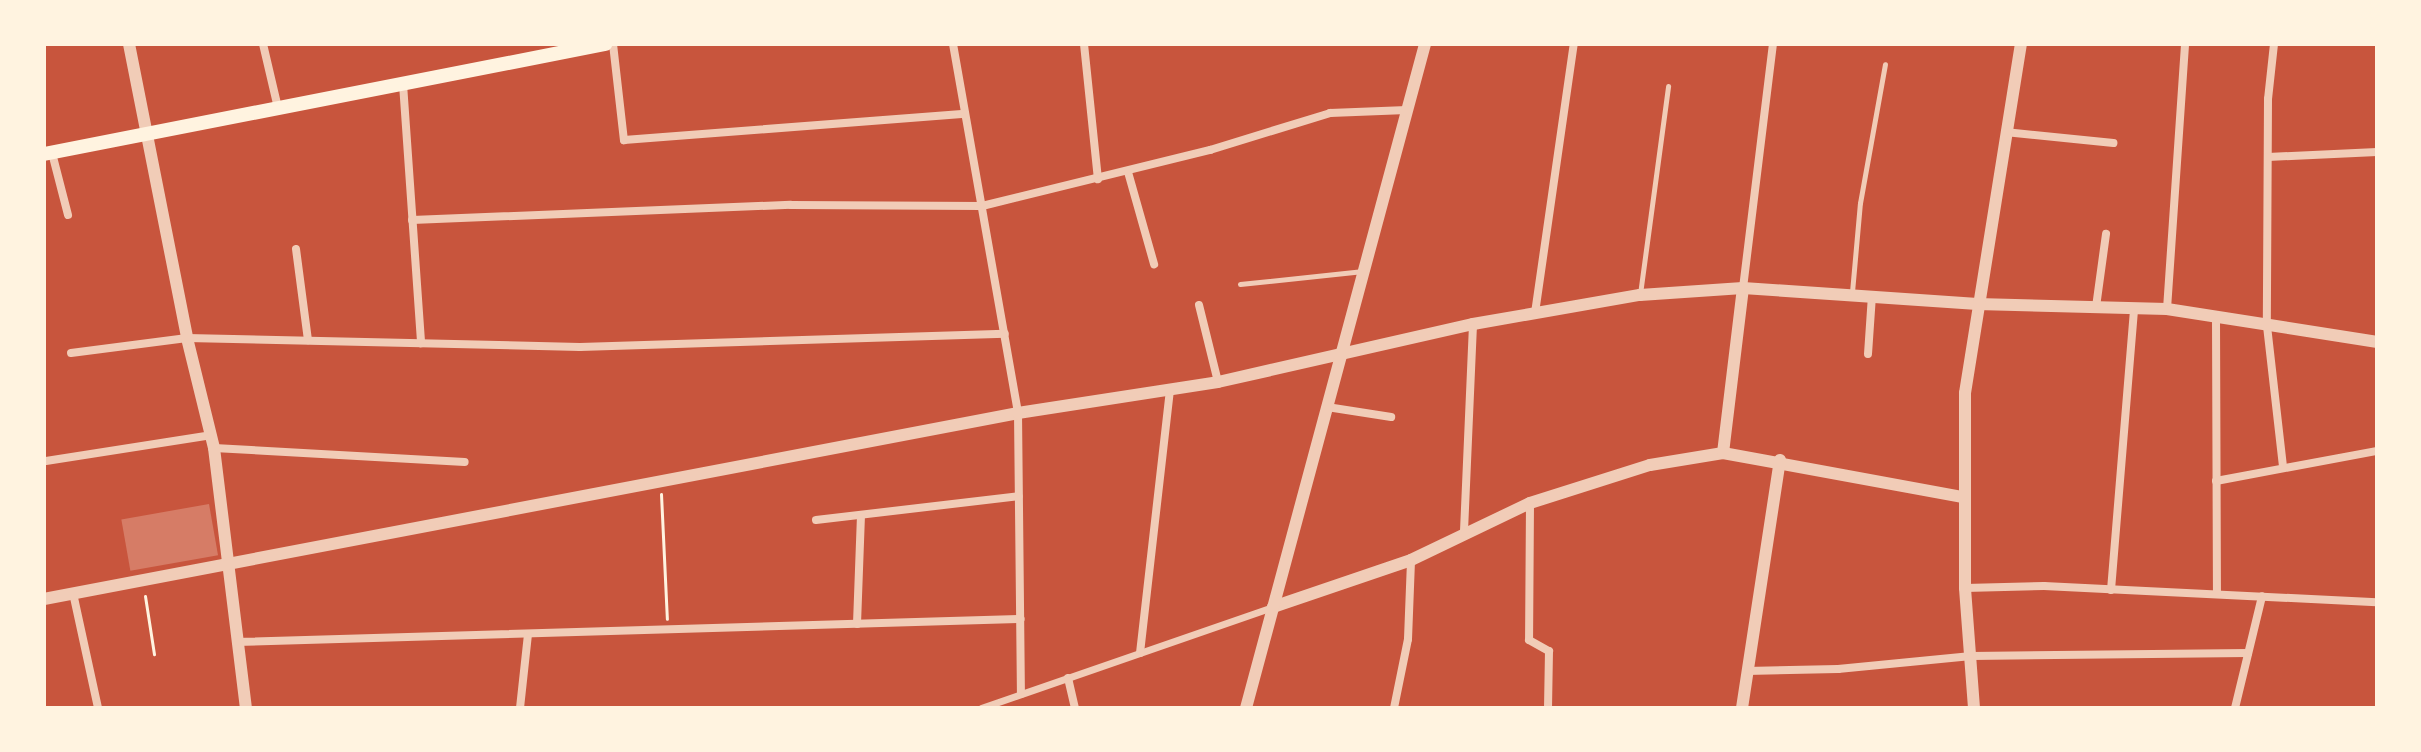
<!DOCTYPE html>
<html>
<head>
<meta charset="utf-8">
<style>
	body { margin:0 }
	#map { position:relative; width:2421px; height:752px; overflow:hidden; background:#c8553d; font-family:"Public Sans",sans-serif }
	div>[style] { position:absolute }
	.building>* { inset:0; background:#d67c66; transform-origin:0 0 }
	.path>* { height:3px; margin:-1.5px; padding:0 1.5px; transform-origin:1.5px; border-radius:1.5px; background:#fff3e0 }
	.service>* { height:5px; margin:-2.5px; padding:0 2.5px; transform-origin:2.5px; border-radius:2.5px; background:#f1ccb7 }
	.pedestrian>* { height:7px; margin:-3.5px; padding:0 3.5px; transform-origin:3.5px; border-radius:3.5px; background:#f1ccb7 }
	.minor>* { height:8px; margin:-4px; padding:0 4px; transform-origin:4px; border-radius:4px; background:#f1ccb7 }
	.tertiary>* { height:12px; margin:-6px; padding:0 6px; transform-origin:6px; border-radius:6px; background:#f1ccb7 }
	.secondary>* { height:14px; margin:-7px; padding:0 7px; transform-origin:7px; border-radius:7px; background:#fff3e0 }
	span { translate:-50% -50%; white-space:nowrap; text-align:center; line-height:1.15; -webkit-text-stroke:6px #fff3e0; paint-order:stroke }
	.frame { position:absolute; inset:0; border:46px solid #fff3e0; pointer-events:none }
</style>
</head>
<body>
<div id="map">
	<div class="building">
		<i style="left:209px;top:504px;width:52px;height:89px;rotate:80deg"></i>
	</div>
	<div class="path">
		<i style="left:661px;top:494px;width:125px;rotate:87.3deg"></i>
		<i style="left:145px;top:596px;width:59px;rotate:81.2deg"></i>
	</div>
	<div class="service">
		<i style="left:1240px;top:284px;width:124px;rotate:-6deg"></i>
		<i style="left:1852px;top:292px;width:89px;rotate:-84.9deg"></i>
		<i style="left:1860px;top:203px;width:141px;rotate:-79.8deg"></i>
		<i style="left:1640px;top:294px;width:210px;rotate:-82.3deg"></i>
	</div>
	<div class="pedestrian">
		<i style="left:981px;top:708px;width:309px;rotate:-19.1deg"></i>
	</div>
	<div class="minor">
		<i style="left:263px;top:44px;width:66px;rotate:76.8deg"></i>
		<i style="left:613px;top:44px;width:97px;rotate:83.5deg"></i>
		<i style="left:624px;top:140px;width:342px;rotate:-4.4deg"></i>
		<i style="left:953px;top:44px;width:375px;rotate:80deg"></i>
		<i style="left:1018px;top:413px;width:281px;rotate:89.4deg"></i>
		<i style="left:1084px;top:44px;width:136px;rotate:84.1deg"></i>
		<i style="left:2274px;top:44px;width:55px;rotate:96.2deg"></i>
		<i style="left:2268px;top:99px;width:227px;rotate:90.3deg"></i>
		<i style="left:2267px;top:326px;width:141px;rotate:83.5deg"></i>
		<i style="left:403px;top:84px;width:260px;rotate:86deg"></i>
		<i style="left:2005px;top:132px;width:109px;rotate:5.8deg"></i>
		<i style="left:52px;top:153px;width:64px;rotate:75.5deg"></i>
		<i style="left:2268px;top:157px;width:109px;rotate:-2.6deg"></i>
		<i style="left:1128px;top:172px;width:96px;rotate:74.2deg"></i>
		<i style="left:412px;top:220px;width:379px;rotate:-2.3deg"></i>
		<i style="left:791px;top:205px;width:191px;rotate:0.3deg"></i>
		<i style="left:982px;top:206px;width:235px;rotate:-13.8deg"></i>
		<i style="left:1210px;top:150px;width:126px;rotate:-17.1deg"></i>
		<i style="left:1330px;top:113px;width:77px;rotate:-2.2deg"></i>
		<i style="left:296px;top:249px;width:92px;rotate:82.5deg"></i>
		<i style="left:1743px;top:288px;width:246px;rotate:-83deg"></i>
		<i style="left:1199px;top:305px;width:79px;rotate:76.1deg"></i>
		<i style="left:2096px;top:307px;width:74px;rotate:-82.2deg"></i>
		<i style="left:2167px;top:309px;width:266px;rotate:-86.1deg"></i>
		<i style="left:1535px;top:313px;width:272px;rotate:-81.8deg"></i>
		<i style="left:2216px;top:319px;width:275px;rotate:89.8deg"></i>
		<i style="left:71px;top:353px;width:117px;rotate:-7.4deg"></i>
		<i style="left:187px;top:338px;width:393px;rotate:1.3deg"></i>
		<i style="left:580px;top:347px;width:425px;rotate:-1.8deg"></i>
		<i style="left:1868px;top:354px;width:59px;rotate:-86.1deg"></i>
		<i style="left:1327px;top:407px;width:65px;rotate:8.9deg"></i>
		<i style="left:214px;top:448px;width:251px;rotate:3.2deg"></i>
		<i style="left:46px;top:461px;width:168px;rotate:-8.9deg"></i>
		<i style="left:2216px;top:481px;width:164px;rotate:-10.6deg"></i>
		<i style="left:1530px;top:503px;width:137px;rotate:90.4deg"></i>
		<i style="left:1529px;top:640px;width:23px;rotate:29deg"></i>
		<i style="left:1549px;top:651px;width:57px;rotate:91deg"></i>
		<i style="left:816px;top:520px;width:204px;rotate:-6.7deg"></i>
		<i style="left:1464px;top:531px;width:207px;rotate:-87.5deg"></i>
		<i style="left:1965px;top:588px;width:79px;rotate:-1.5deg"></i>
		<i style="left:2044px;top:586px;width:333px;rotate:2.8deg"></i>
		<i style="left:2111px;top:590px;width:282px;rotate:-85.3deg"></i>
		<i style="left:73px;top:593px;width:118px;rotate:77.7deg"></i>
		<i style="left:857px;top:624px;width:108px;rotate:-87.9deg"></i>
		<i style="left:236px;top:642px;width:785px;rotate:-1.68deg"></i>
		<i style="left:1140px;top:653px;width:264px;rotate:-83.5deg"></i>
		<i style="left:1746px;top:671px;width:92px;rotate:-1.2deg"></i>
		<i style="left:1838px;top:669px;width:134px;rotate:-5.6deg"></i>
		<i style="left:1971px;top:656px;width:277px;rotate:-0.6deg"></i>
		<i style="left:1068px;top:678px;width:31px;rotate:77deg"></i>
		<i style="left:520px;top:708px;width:74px;rotate:-83.8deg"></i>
		<i style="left:1394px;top:708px;width:70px;rotate:-78.5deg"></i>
		<i style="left:1408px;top:639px;width:79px;rotate:-87.8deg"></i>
		<i style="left:2235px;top:708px;width:115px;rotate:-76.4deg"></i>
	</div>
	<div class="tertiary">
		<i style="left:129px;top:44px;width:300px;rotate:78.8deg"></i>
		<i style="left:187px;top:338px;width:113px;rotate:76.2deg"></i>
		<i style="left:214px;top:448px;width:262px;rotate:83deg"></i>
		<i style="left:1723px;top:453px;width:166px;rotate:-83.1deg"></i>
		<i style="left:44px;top:599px;width:992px;rotate:-10.81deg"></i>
		<i style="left:1018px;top:413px;width:202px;rotate:-8.8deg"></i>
		<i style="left:1218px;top:382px;width:262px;rotate:-12.8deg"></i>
		<i style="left:1473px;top:324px;width:169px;rotate:-9.9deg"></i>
		<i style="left:1640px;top:295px;width:103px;rotate:-3.9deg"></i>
		<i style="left:1743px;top:288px;width:235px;rotate:3.9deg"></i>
		<i style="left:1977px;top:304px;width:190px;rotate:1.5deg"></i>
		<i style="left:2167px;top:309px;width:213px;rotate:8.9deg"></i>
		<i style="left:1273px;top:607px;width:146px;rotate:-18.8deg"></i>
		<i style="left:1411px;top:560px;width:132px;rotate:-25.6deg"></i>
		<i style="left:1530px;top:503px;width:126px;rotate:-17.6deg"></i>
		<i style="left:1650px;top:465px;width:74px;rotate:-9.3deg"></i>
		<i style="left:1723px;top:453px;width:244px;rotate:10.4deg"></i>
		<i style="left:1246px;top:708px;width:688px;rotate:-74.91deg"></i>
		<i style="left:1742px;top:708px;width:251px;rotate:-81.3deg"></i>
		<i style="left:1974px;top:708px;width:120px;rotate:-94.3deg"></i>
		<i style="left:1965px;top:588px;width:195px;rotate:-90deg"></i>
		<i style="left:1965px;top:393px;width:353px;rotate:-80.9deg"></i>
	</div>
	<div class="secondary">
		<i style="left:44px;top:154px;width:572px;rotate:-11.09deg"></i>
	</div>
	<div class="frame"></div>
</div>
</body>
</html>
